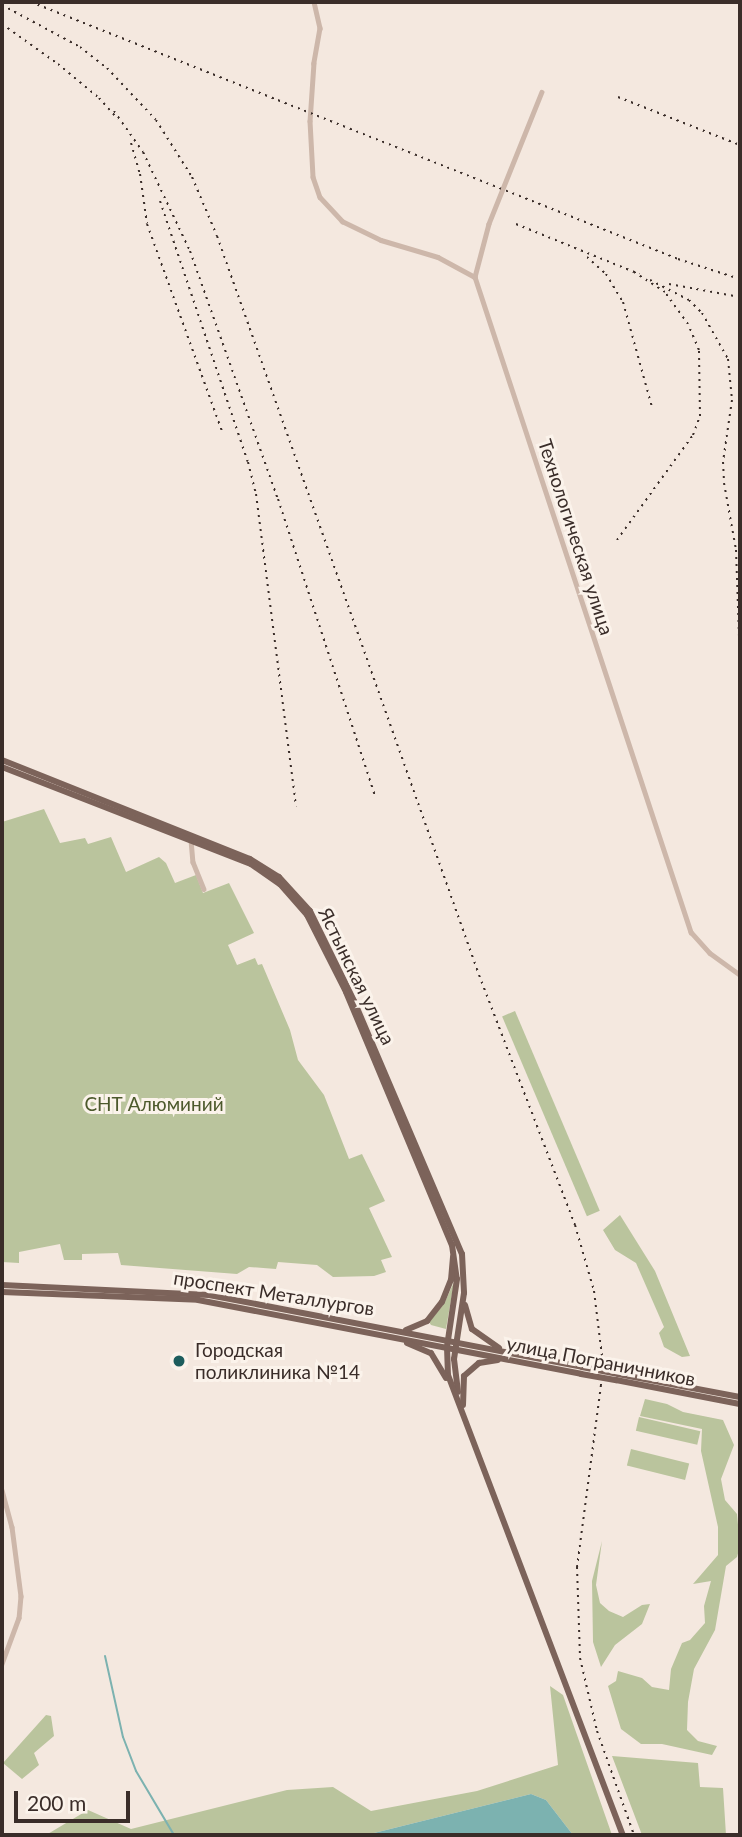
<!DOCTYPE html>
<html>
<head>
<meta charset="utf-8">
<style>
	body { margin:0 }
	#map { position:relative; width:742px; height:1837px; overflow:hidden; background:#f4e8df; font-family:Lato,sans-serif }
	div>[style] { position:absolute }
	.green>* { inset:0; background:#bac49d; transform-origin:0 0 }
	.water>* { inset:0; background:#7cb2b0 }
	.stream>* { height:2px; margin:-1px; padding:0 1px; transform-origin:1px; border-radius:1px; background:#7cb2b0 }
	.street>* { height:4.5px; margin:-2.25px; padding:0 2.25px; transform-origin:2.25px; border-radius:2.25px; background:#cdb7aa }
	.primary>* { height:6px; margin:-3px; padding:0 3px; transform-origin:3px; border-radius:3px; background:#7c635a }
	.rail>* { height:2px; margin-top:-1px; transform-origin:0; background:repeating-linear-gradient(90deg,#3a2d29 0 2px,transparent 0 7px) }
	.primary-bridge>* { height:6px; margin:-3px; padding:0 3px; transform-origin:3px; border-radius:3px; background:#7c635a }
	.dots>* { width:19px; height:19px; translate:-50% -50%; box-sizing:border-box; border:4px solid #fbf3eb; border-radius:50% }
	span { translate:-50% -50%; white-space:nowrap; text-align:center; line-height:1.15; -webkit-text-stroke:6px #fbf3eb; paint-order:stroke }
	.street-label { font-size:19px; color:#3a2d29 }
	.park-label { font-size:19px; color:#4c592c }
	.poi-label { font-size:19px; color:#3a2d29 }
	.left { translate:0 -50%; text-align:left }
	.frame { position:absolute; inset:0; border:4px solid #3a2d29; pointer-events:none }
	.scale { position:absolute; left:14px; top:1791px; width:116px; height:32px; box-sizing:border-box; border:4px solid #3a2d29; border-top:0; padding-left:9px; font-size:21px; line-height:24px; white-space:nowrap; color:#3a2d29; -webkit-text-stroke:5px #fbf3eb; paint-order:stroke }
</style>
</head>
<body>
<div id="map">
	<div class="green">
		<i style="clip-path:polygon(44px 809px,60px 843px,85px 838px,88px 844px,111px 837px,126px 872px,159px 857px,166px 863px,175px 883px,196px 875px,203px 893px,229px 883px,254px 933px,228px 945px,237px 965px,255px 958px,258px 965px,262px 964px,290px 1030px,298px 1060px,324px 1095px,349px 1159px,362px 1154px,385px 1201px,369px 1208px,392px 1257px,381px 1260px,386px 1272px,374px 1276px,333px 1277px,317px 1265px,278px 1262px,276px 1269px,249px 1267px,237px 1274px,121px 1265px,118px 1253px,82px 1254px,82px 1260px,64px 1260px,60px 1244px,19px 1252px,19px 1263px,2px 1262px,2px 822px)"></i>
		<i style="left:515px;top:1011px;width:217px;height:14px;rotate:67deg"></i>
		<i style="clip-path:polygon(620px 1215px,655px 1271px,690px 1356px,682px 1357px,664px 1347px,659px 1333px,664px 1327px,636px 1263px,615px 1250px,603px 1230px)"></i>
		<i style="clip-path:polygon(454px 1282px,446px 1329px,431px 1325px,429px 1322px,444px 1304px)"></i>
		<i style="clip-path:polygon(645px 1399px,667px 1404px,683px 1412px,723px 1420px,734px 1445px,721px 1479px,725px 1500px,737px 1514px,740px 1546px,737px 1557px,726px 1566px,715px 1630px,694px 1669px,688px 1702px,687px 1730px,698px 1741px,717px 1746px,712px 1755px,662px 1744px,641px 1744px,621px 1729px,608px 1686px,616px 1681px,618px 1671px,642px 1678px,652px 1687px,669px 1690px,671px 1669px,682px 1643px,690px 1640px,705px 1623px,704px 1606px,711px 1581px,693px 1584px,718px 1555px,718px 1527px,701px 1451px,702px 1429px,640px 1416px)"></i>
		<i style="left:639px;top:1417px;width:63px;height:14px;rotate:13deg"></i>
		<i style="left:631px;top:1449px;width:60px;height:17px;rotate:14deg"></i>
		<i style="clip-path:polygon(602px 1541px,596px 1585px,600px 1603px,609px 1611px,623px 1617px,642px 1605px,650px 1604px,642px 1624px,615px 1645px,601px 1667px,593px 1642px,592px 1581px)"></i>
		<i style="clip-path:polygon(550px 1686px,563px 1695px,612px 1835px,573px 1835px,546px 1800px,531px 1794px,366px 1835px,46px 1835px,88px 1810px,131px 1829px,287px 1790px,333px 1787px,371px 1811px,477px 1791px,558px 1765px)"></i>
		<i style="clip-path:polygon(46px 1715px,51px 1716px,54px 1736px,34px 1753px,39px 1765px,22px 1779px,3px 1763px)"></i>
		<i style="clip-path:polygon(612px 1756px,698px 1763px,700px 1787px,723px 1788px,726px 1835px,642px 1835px)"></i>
	</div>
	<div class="water">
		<i style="clip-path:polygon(531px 1794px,546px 1800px,573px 1835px,366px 1835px)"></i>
	</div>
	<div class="stream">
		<i style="left:105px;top:1656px;width:83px;rotate:77.5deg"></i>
		<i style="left:123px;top:1737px;width:36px;rotate:69deg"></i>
		<i style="left:136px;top:1771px;width:74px;rotate:59.3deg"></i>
	</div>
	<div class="street">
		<i style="left:314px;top:2px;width:27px;rotate:77deg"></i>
		<i style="left:320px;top:28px;width:36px;rotate:100deg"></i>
		<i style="left:314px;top:63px;width:58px;rotate:93.9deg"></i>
		<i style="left:310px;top:121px;width:56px;rotate:86.9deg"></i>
		<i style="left:313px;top:177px;width:21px;rotate:71deg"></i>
		<i style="left:320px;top:197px;width:33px;rotate:47deg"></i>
		<i style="left:342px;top:221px;width:43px;rotate:26deg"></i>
		<i style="left:381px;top:240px;width:59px;rotate:16.6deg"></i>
		<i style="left:438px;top:257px;width:42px;rotate:28.4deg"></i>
		<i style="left:542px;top:92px;width:142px;rotate:111.9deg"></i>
		<i style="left:489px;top:224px;width:55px;rotate:104.8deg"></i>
		<i style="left:475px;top:277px;width:690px;rotate:71.75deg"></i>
		<i style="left:691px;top:932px;width:28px;rotate:48deg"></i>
		<i style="left:710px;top:953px;width:37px;rotate:36deg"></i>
		<i style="left:191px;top:840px;width:22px;rotate:85deg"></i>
		<i style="left:193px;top:862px;width:29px;rotate:68deg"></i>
		<i style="left:2px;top:1490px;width:38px;rotate:75deg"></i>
		<i style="left:12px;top:1527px;width:70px;rotate:82.6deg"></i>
		<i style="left:21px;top:1596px;width:22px;rotate:95deg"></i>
		<i style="left:19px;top:1618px;width:49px;rotate:110.3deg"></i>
	</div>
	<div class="primary">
		<i style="left:2px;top:760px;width:267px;rotate:21.8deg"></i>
		<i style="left:250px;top:859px;width:34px;rotate:32deg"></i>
		<i style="left:279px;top:877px;width:46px;rotate:47.6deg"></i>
		<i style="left:310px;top:911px;width:100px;rotate:63.9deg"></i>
		<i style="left:354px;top:1001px;width:275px;rotate:66.9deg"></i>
		<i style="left:462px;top:1254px;width:39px;rotate:87deg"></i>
		<i style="left:464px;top:1293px;width:67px;rotate:98.6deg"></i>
		<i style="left:454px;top:1359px;width:33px;rotate:83deg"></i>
		<i style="left:2px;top:767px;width:267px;rotate:21.3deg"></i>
		<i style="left:251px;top:864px;width:35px;rotate:35deg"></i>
		<i style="left:280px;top:884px;width:41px;rotate:48.9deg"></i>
		<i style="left:307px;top:915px;width:86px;rotate:63.1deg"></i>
		<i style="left:346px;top:992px;width:274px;rotate:67.3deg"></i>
		<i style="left:452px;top:1245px;width:34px;rotate:82deg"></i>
		<i style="left:457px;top:1279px;width:69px;rotate:98.4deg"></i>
		<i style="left:447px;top:1347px;width:28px;rotate:88deg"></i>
		<i style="left:448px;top:1375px;width:492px;rotate:69.2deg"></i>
		<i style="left:2px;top:1285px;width:207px;rotate:2.8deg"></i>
		<i style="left:209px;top:1295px;width:380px;rotate:10.9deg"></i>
		<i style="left:2px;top:1292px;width:196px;rotate:2.3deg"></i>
		<i style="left:198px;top:1300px;width:390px;rotate:10.9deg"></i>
		<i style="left:465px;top:1305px;width:25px;rotate:74deg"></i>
		<i style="left:472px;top:1329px;width:33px;rotate:35deg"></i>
		<i style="left:406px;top:1330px;width:23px;rotate:-23deg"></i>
		<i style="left:427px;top:1321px;width:24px;rotate:-52deg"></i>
		<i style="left:442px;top:1302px;width:24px;rotate:-68deg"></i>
		<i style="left:451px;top:1280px;width:23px;rotate:-85deg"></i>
		<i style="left:407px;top:1343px;width:26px;rotate:23deg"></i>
		<i style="left:431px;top:1353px;width:29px;rotate:59deg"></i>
		<i style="left:618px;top:1374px;width:124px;rotate:10.7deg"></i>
		<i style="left:616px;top:1380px;width:126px;rotate:11deg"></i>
		<i style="left:463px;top:1405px;width:29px;rotate:-88deg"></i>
		<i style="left:464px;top:1376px;width:20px;rotate:-41deg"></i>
		<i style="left:479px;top:1363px;width:19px;rotate:-9deg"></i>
	</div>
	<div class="rail">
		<i style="left:31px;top:2px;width:696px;rotate:21.66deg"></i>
		<i style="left:678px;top:259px;width:65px;rotate:17.9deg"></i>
		<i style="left:2px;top:5px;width:89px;rotate:28.3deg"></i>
		<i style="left:80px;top:47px;width:34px;rotate:38deg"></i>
		<i style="left:107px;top:68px;width:71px;rotate:46.7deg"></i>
		<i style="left:156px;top:120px;width:67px;rotate:57.7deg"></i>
		<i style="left:192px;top:177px;width:64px;rotate:67deg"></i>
		<i style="left:217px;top:236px;width:784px;rotate:70.48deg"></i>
		<i style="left:479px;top:975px;width:268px;rotate:69deg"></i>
		<i style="left:575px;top:1225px;width:69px;rotate:73.9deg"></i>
		<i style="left:594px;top:1291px;width:65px;rotate:83deg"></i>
		<i style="left:602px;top:1356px;width:29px;rotate:92deg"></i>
		<i style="left:601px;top:1385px;width:184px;rotate:97.5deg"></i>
		<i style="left:577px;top:1567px;width:91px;rotate:88.1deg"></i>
		<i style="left:580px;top:1658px;width:75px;rotate:76.9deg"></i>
		<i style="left:597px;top:1731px;width:110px;rotate:70.4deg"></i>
		<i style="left:2px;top:24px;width:69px;rotate:35.5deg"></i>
		<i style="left:58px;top:64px;width:53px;rotate:39.7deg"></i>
		<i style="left:99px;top:98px;width:28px;rotate:48deg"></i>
		<i style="left:618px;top:97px;width:131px;rotate:21.5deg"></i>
		<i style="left:114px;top:111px;width:50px;rotate:54.7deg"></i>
		<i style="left:143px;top:152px;width:110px;rotate:64.6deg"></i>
		<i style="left:190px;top:251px;width:263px;rotate:70.5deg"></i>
		<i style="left:278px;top:499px;width:311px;rotate:71.9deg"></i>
		<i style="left:131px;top:143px;width:32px;rotate:74deg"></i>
		<i style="left:140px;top:174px;width:50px;rotate:82deg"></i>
		<i style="left:147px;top:224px;width:220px;rotate:70.1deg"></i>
		<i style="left:160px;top:201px;width:275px;rotate:71.4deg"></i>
		<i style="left:248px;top:462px;width:33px;rotate:76deg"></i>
		<i style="left:256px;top:494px;width:315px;rotate:82.7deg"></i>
		<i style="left:516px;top:224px;width:133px;rotate:22.1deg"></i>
		<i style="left:587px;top:257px;width:25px;rotate:42deg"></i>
		<i style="left:606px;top:274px;width:33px;rotate:59deg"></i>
		<i style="left:623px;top:302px;width:109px;rotate:74.6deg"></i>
		<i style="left:650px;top:280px;width:44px;rotate:27.1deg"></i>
		<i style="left:689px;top:300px;width:18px;rotate:45deg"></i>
		<i style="left:702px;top:313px;width:53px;rotate:60.5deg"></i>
		<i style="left:728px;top:359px;width:41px;rotate:84.4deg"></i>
		<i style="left:732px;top:400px;width:63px;rotate:98.3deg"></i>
		<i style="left:723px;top:462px;width:21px;rotate:87deg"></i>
		<i style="left:724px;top:483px;width:68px;rotate:79.8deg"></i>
		<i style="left:736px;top:550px;width:87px;rotate:88deg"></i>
		<i style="left:669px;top:284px;width:72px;rotate:10.4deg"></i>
		<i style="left:617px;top:540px;width:130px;rotate:-54.1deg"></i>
		<i style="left:693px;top:435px;width:20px;rotate:-70deg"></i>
		<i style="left:700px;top:416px;width:66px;rotate:-90.9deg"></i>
		<i style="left:699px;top:350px;width:28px;rotate:-113deg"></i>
		<i style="left:688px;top:324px;width:39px;rotate:-126deg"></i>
		<i style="left:665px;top:292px;width:38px;rotate:-147deg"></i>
	</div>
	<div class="primary-bridge">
		<i style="left:582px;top:1367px;width:37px;rotate:11deg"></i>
		<i style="left:581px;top:1374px;width:36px;rotate:10deg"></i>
	</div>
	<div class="dots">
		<i style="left:179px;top:1361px;background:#1d5d5d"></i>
	</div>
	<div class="street-label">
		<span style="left:576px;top:537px;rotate:72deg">Технологическая улица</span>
		<span style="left:357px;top:976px;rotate:64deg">Ястынская улица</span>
		<span style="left:274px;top:1293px;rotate:9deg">проспект Металлургов</span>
		<span style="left:601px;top:1361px;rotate:11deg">улица Пограничников</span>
	</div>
	<div class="park-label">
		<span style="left:154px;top:1104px">СНТ Алюминий</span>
	</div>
	<div class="poi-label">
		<span class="left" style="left:195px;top:1361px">Городская<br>поликлиника №14</span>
	</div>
	<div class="frame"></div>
	<div class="scale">200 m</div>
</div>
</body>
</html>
